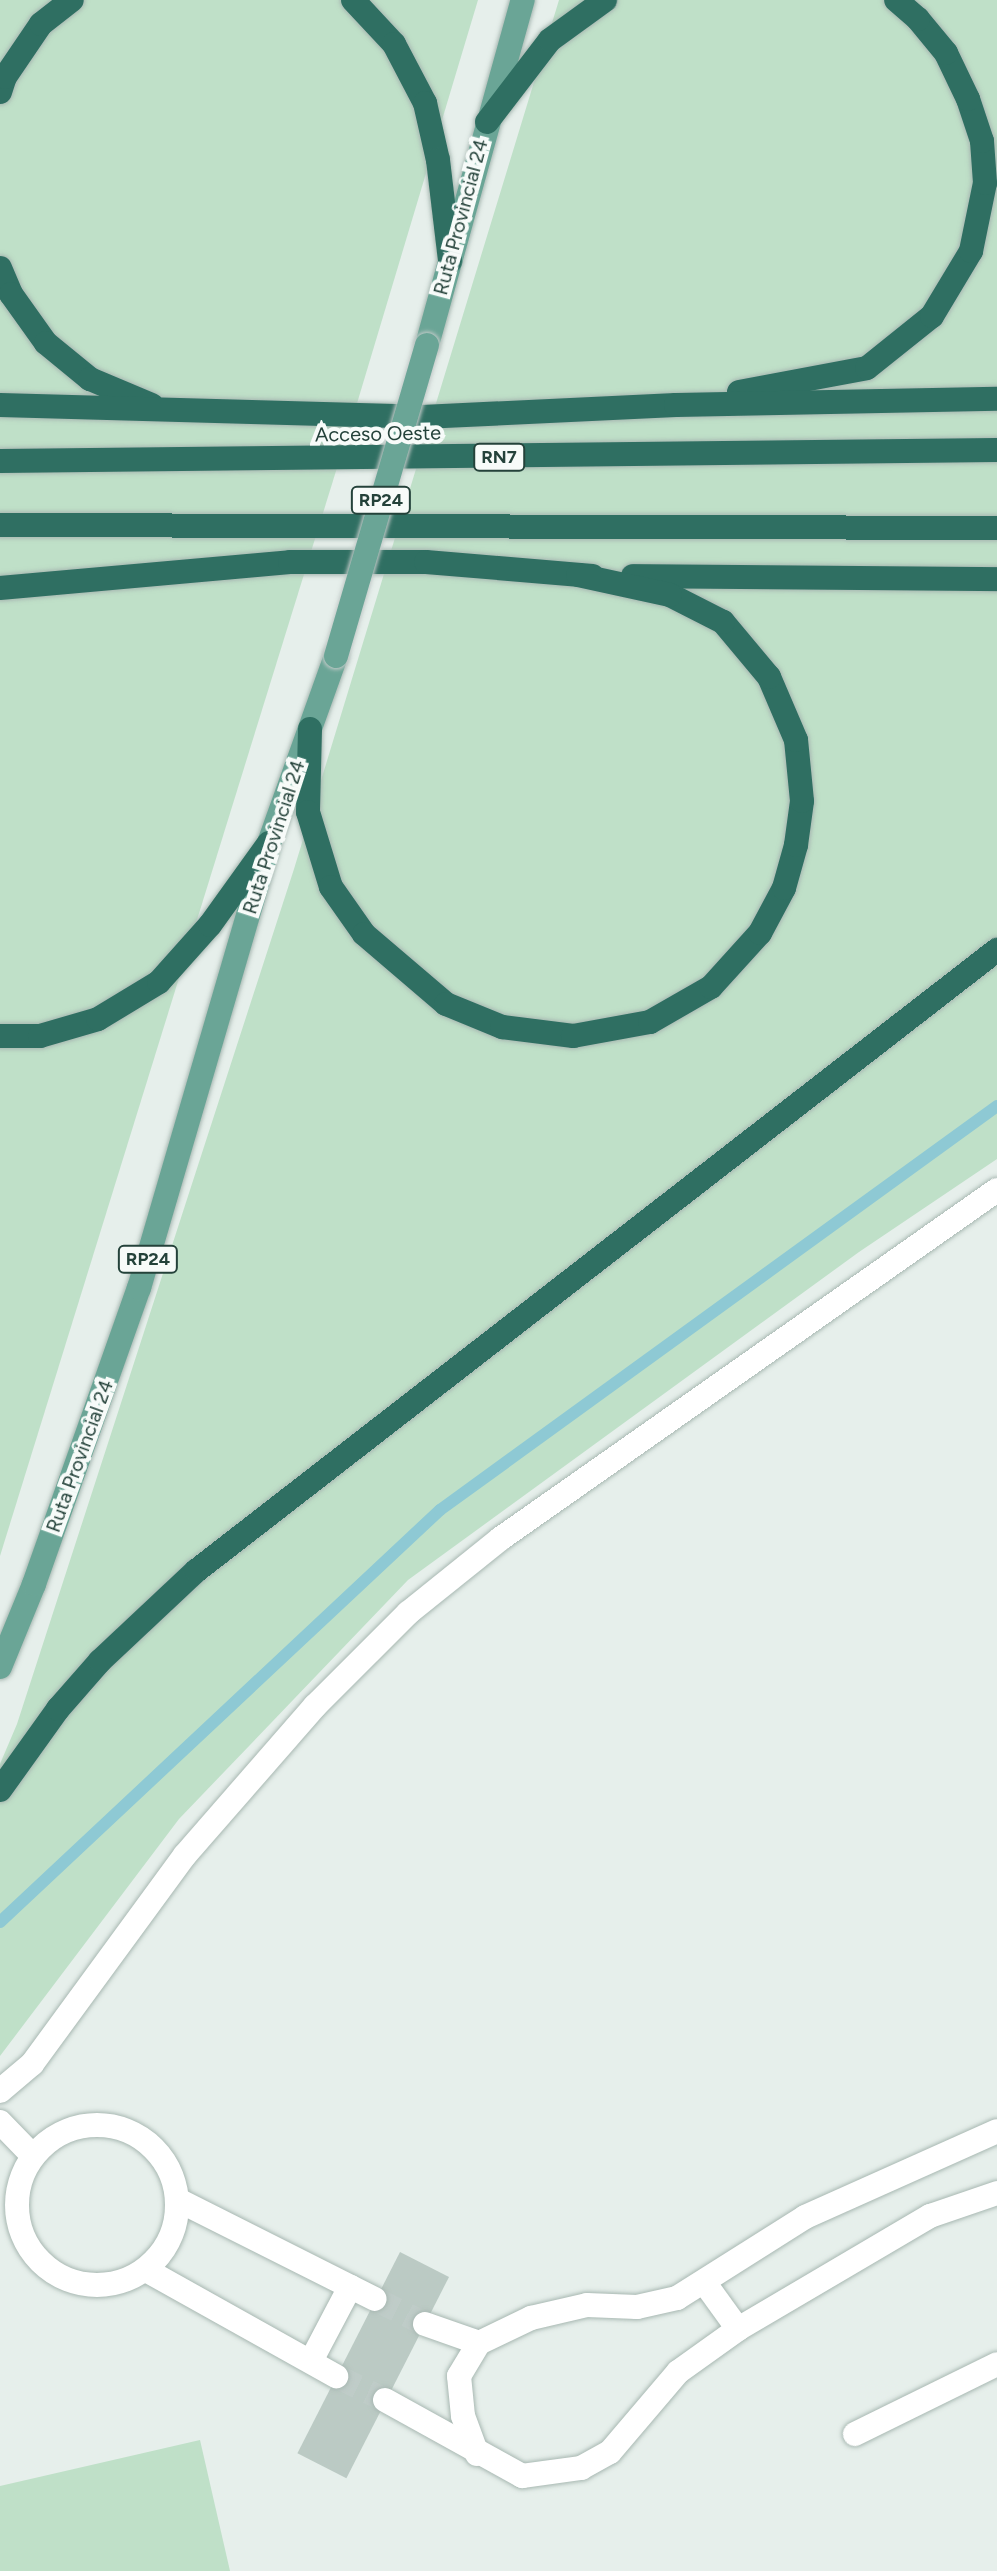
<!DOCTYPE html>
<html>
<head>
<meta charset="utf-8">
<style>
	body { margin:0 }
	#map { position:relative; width:997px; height:2571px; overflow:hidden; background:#e6efeb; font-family:Figtree,sans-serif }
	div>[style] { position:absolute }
	.green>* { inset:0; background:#bfe0c8 }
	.stream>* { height:12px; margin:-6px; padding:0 6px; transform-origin:6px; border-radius:6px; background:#8ec9d4 }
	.building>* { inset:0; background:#bbcac4; transform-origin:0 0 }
	.minor-tunnel>* { height:24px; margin-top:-12px; transform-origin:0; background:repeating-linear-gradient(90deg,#bfccc8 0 24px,transparent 0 36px) }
	.roads { filter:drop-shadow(0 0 2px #a8b8b2) drop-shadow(0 0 2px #a8b8b2) }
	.service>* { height:24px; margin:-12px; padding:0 12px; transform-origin:12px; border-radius:12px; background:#fff }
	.minor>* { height:24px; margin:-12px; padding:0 12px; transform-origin:12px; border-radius:12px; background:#fff }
	.minor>.ring { margin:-12px; padding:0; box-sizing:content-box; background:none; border:24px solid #fff; border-radius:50% }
	.tertiary>* { height:24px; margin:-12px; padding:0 12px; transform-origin:12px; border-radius:12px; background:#fff }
	.primary>* { height:24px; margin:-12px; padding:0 12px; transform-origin:12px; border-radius:12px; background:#6aa596 }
	.motorway>* { height:24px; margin:-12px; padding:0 12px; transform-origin:12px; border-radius:12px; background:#2f6f62 }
	.bridges { filter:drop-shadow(0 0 2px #c2cac8) drop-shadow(0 0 2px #c2cac8) }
	.primary-bridge>* { height:24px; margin:-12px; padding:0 12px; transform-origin:12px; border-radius:12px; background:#6aa596 }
	span { translate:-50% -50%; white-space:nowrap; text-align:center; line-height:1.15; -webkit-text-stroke:8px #f7fbf9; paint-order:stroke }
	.shield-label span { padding:2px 6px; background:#f7fbf9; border:2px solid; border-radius:6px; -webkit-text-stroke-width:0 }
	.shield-label { font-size:18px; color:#24423a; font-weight:700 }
	.street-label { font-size:20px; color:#24423a }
</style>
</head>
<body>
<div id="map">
	<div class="green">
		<i style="clip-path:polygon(0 0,478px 0,358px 400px,0 1556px)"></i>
		<i style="clip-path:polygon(559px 0,997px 0,997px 1159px,859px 1252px,408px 1580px,179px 1819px,0 2056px,0 1764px,17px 1724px,294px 869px)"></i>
		<i style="clip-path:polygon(200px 2440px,230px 2571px,0 2571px,0 2486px)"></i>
	</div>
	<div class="stream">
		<i style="left:0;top:1922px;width:603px;rotate:-43.12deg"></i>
		<i style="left:440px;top:1510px;width:688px;rotate:-35.95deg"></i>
	</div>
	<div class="building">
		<i style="left:400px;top:2252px;width:55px;height:226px;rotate:27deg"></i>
	</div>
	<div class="minor-tunnel">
		<i style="left:375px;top:2299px;width:56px;rotate:26.6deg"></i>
		<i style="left:336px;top:2376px;width:55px;rotate:26.1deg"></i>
	</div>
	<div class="roads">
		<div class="service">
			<i style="left:855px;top:2434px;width:158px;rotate:-26.2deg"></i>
		</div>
		<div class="minor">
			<i style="left:0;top:2122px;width:47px;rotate:45.9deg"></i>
			<i class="ring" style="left:17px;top:2125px;width:136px;height:136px"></i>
			<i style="left:178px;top:2200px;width:220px;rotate:26.7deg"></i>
			<i style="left:146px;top:2270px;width:218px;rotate:29.2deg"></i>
			<i style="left:704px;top:2282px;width:58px;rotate:54.1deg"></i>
			<i style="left:425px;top:2324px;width:57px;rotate:19.4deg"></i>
			<i style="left:311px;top:2361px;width:84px;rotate:-62.2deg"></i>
			<i style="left:385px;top:2400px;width:157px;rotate:29deg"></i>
			<i style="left:522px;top:2476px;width:60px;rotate:-7.7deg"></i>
			<i style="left:581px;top:2468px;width:33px;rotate:-29deg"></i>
			<i style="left:610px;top:2452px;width:105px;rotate:-49.6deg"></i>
			<i style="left:678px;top:2372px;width:74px;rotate:-35.6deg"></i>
			<i style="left:738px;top:2329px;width:223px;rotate:-30.5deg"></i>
			<i style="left:930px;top:2216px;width:71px;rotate:-18.9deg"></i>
			<i style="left:477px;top:2454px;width:40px;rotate:-110.2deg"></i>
			<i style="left:463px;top:2416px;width:40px;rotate:-95.7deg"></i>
			<i style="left:459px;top:2376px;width:39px;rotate:-59deg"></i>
			<i style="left:479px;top:2343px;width:58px;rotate:-25.7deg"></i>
			<i style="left:531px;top:2318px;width:57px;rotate:-13.1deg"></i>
			<i style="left:587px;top:2305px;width:50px;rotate:2.3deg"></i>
			<i style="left:637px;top:2307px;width:41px;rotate:-12.7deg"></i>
			<i style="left:677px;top:2298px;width:151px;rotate:-32.3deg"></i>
			<i style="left:805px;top:2217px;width:210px;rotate:-24.1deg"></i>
		</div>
		<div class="tertiary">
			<i style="left:0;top:2091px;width:42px;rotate:-40.2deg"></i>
			<i style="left:32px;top:2064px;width:259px;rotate:-53.8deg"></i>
			<i style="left:185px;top:1855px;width:198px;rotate:-48.9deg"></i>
			<i style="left:315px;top:1706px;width:132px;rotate:-45deg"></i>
			<i style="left:408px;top:1613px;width:118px;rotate:-38.8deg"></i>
			<i style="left:500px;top:1539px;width:607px;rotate:-35.08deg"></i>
		</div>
		<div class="primary">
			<i style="left:427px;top:345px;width:358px;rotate:-74.5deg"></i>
			<i style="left:0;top:1667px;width:90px;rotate:-67.7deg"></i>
			<i style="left:34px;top:1584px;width:314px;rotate:-70.5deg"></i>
			<i style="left:139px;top:1288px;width:464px;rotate:-73.7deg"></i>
			<i style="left:269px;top:843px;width:199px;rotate:-70.3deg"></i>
		</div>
		<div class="motorway">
			<i style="left:353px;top:0;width:60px;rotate:47deg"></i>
			<i style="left:394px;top:44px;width:67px;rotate:62.3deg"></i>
			<i style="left:425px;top:103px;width:58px;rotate:77.2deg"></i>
			<i style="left:438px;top:160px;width:102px;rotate:83.2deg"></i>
			<i style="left:0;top:92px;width:16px;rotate:-72deg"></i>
			<i style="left:5px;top:77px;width:64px;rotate:-55.8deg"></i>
			<i style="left:41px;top:24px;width:39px;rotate:-38deg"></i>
			<i style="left:487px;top:122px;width:103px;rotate:-52.5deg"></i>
			<i style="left:550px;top:40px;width:68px;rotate:-36deg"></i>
			<i style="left:0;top:268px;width:28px;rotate:67deg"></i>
			<i style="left:11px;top:294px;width:60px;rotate:54.5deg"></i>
			<i style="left:46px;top:343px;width:57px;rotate:39.3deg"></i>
			<i style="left:90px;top:379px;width:67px;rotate:22.8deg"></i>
			<i style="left:739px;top:392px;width:130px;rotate:-10.6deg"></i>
			<i style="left:867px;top:368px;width:83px;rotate:-38.7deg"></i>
			<i style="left:932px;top:316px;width:76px;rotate:-59deg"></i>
			<i style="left:971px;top:251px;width:69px;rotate:-78.4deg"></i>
			<i style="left:985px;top:183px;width:42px;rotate:-94.1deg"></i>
			<i style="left:982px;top:141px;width:44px;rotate:-108.4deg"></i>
			<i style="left:968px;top:99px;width:51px;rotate:-115.6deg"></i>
			<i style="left:946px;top:53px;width:44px;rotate:-129.5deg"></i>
			<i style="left:918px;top:19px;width:29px;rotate:-139deg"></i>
			<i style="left:0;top:405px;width:422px;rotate:1.6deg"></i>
			<i style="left:422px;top:417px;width:254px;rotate:-2.7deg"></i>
			<i style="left:676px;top:405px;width:321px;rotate:-1.1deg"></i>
			<i style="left:0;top:461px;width:997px;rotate:-0.63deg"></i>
			<i style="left:0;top:525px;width:997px;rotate:0.17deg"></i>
			<i style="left:633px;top:576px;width:364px;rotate:0.5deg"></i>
			<i style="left:0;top:588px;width:291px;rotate:-5.1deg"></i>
			<i style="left:290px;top:562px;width:136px"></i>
			<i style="left:426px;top:562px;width:167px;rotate:4.8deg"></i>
			<i style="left:310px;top:729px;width:83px;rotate:91.4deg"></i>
			<i style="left:308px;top:812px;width:78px;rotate:73deg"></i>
			<i style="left:331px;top:887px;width:57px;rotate:54.9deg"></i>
			<i style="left:364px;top:934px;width:108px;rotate:40.5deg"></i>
			<i style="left:446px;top:1004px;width:61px;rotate:22.3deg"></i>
			<i style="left:502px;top:1027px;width:72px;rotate:7.2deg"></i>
			<i style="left:573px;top:1036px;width:78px;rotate:-10.3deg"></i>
			<i style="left:650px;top:1022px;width:70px;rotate:-29.8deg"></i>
			<i style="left:711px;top:987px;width:73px;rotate:-47.8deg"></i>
			<i style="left:760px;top:933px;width:51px;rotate:-61.9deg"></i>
			<i style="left:784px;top:888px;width:45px;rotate:-74.4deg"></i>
			<i style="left:796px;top:845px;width:44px;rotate:-82.2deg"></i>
			<i style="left:802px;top:801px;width:61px;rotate:-95.6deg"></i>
			<i style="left:796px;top:740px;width:69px;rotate:-113.2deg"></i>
			<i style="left:769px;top:677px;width:72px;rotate:-129.9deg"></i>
			<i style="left:723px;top:622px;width:59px;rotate:-153deg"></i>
			<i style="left:670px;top:595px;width:94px;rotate:-167.7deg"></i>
			<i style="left:0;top:1036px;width:40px"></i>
			<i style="left:40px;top:1036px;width:60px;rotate:-16.3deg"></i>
			<i style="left:98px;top:1019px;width:71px;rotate:-31.2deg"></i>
			<i style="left:159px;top:982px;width:76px;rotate:-48.2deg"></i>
			<i style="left:210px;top:925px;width:101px;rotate:-54.3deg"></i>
			<i style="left:0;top:1790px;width:100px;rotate:-54.4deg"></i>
			<i style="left:58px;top:1709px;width:64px;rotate:-48.8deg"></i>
			<i style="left:100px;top:1661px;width:132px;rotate:-43.2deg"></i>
			<i style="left:196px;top:1571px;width:1014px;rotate:-37.79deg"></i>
		</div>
	</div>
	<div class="bridges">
		<div class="primary-bridge">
			<i style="left:336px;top:656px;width:324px;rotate:-73.7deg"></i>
		</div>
	</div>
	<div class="shield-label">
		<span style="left:499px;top:457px">RN7</span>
		<span style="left:381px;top:500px">RP24</span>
		<span style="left:148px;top:1259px">RP24</span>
	</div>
	<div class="street-label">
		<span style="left:461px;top:217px;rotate:-75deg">Ruta Provincial 24</span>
		<span style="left:378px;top:434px;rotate:-1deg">Acceso Oeste</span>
		<span style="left:274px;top:837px;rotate:-72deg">Ruta Provincial 24</span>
		<span style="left:80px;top:1456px;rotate:-70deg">Ruta Provincial 24</span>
	</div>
</div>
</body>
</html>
